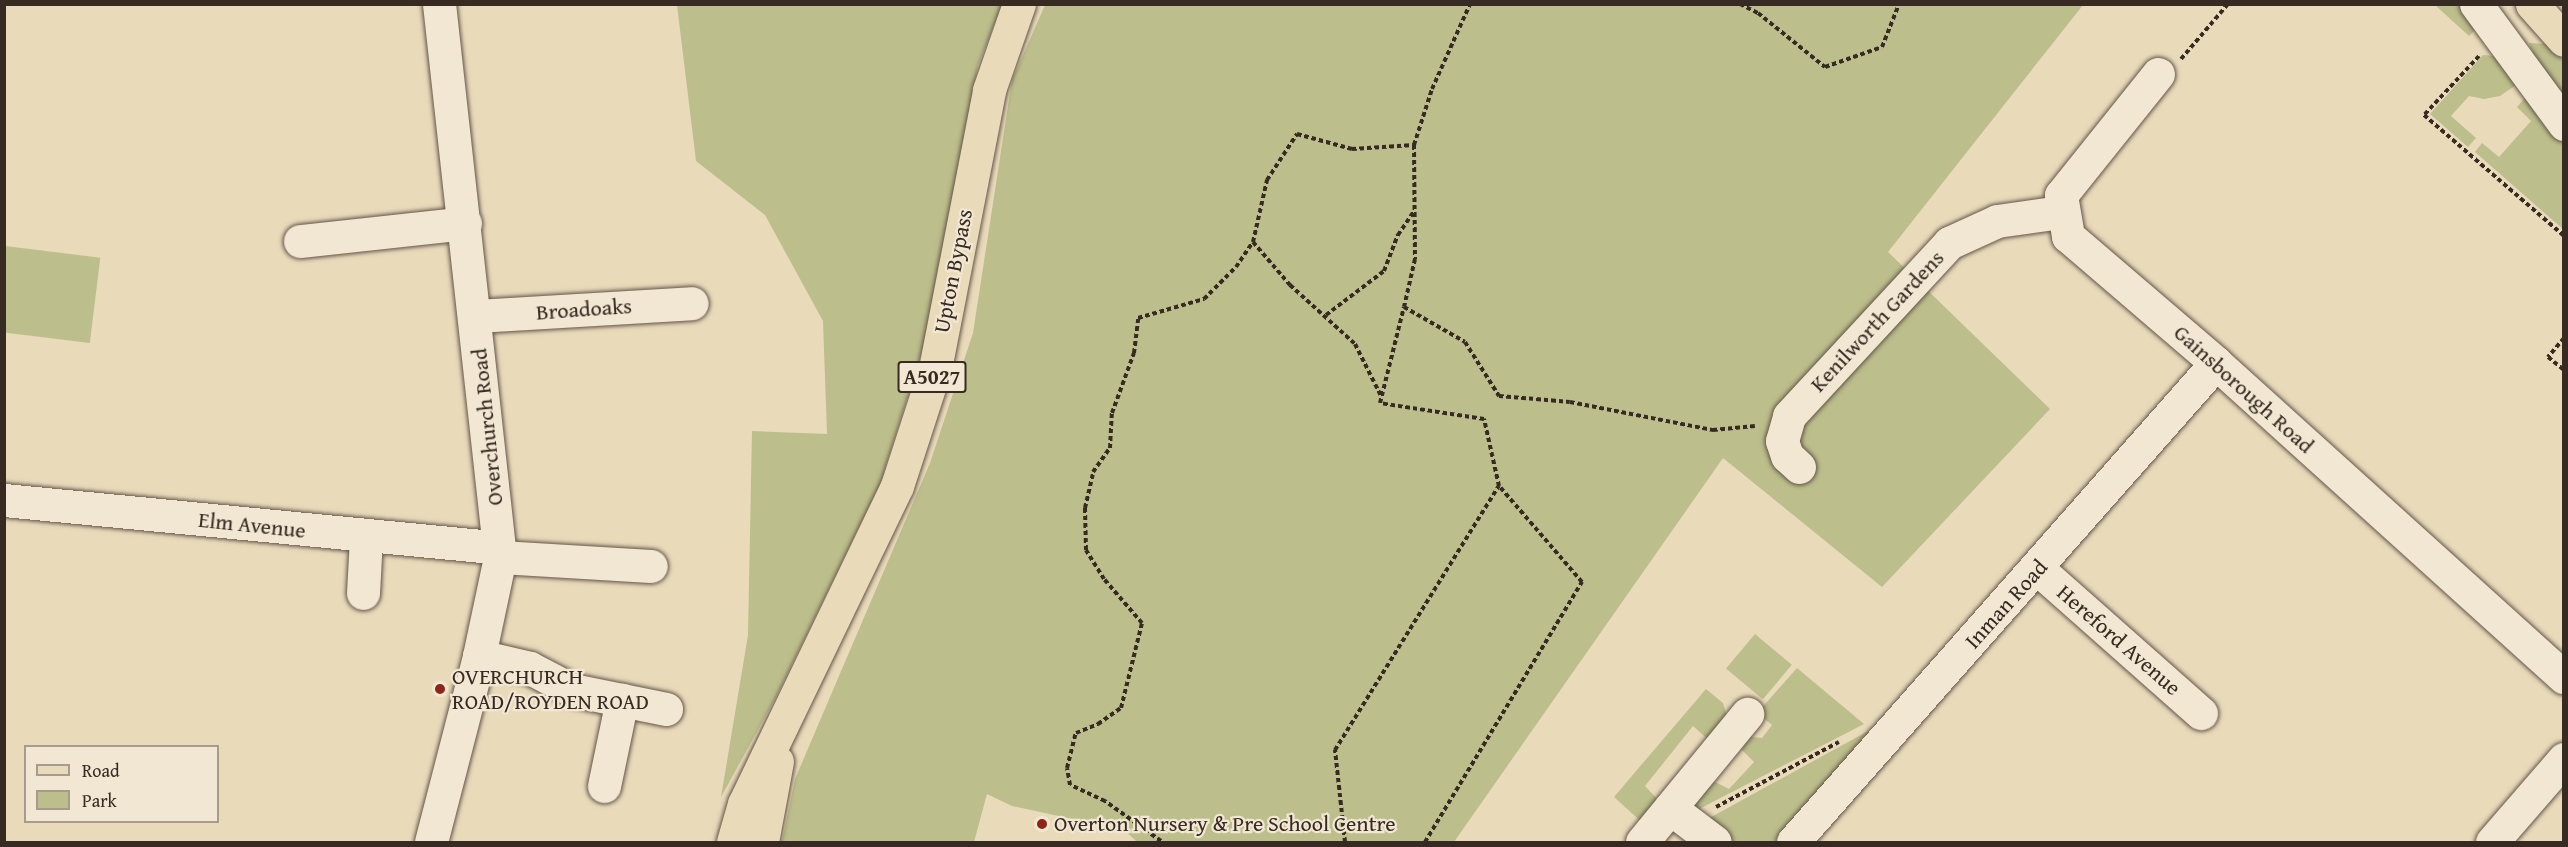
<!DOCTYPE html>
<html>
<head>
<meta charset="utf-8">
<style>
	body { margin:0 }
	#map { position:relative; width:2568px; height:847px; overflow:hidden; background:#e9daba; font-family:"Gentium Book Plus",serif }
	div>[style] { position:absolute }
	.green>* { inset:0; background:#bcbe8b; transform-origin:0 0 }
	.path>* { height:4px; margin-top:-2px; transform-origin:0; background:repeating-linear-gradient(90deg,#362a23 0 4.5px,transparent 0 7.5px) }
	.roads { filter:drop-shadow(0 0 2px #635649) drop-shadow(0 0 2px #635649) }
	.minor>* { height:33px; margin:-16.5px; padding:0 16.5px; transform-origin:16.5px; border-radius:16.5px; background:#f1e7d2 }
	.major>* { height:33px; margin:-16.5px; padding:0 16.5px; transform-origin:16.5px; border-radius:16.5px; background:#e9daba }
	.dots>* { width:16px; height:16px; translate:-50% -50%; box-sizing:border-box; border:3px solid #f1e7d2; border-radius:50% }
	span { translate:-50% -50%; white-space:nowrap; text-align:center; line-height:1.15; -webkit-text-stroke:4.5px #f1e7d2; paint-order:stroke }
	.shield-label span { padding:2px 4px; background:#f1e7d2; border:2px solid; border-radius:4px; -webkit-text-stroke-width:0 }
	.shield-label { font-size:21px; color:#362a23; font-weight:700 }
	.street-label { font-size:22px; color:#362a23 }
	.poi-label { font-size:22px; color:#362a23 }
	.left { translate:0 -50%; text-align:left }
	.frame { position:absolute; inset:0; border:6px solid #362a23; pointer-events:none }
	.legend { position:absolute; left:24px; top:745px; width:195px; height:78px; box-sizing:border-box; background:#f1e7d2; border:2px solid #a69b8c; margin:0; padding:8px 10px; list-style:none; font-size:18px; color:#362a23 }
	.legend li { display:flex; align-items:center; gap:12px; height:30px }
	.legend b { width:30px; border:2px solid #a69b8c }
</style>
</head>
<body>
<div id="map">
	<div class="green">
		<i style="clip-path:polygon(677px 5px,1002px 5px,978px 65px,927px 336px,880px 484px,775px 699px,721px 797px,748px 635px,752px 431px,827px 434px,823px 321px,765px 215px,696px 161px)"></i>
		<i style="clip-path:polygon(1045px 5px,2083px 5px,1888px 252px,2050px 409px,1882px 587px,1723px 458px,1454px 842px,1137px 842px,1116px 822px,1077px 820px,1012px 806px,987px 794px,974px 842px,782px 842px,795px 779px,930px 463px,973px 333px,1012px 80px)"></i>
		<i style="clip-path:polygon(2435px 5px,2459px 5px,2476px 29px,2469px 36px)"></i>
		<i style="clip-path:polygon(2529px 43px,2549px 44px,2563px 60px,2563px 104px,2541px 71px)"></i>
		<i style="clip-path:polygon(2483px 55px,2495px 56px,2516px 85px,2500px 96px,2484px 99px,2469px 96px,2451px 116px,2476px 138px,2468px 147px,2430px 114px)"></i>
		<i style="clip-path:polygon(2525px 98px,2563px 140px,2563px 229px,2475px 152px,2482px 143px,2499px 157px,2531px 121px,2517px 107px)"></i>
		<i style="left:5px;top:246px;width:96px;height:86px;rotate:7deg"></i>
		<i style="left:1755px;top:634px;width:48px;height:45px;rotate:40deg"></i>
		<i style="clip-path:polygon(1797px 668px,1864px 724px,1701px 808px,1697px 816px,1691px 805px,1707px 778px,1729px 789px,1754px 762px,1735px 743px,1742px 736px,1762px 738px,1772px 725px,1757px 713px)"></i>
		<i style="clip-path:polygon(1706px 689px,1723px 703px,1728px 720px,1713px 744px,1693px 726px,1645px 786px,1661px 803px,1645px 825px,1614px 797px)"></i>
		<i style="clip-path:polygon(1870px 730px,1875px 735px,1776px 842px,1731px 842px,1704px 821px)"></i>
	</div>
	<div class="path">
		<i style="left:1740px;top:4px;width:20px;rotate:27deg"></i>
		<i style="left:1758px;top:13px;width:86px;rotate:38.9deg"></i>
		<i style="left:1825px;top:67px;width:60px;rotate:-19.3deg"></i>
		<i style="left:1882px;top:47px;width:46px;rotate:-68.4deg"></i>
		<i style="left:2479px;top:56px;width:81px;rotate:133deg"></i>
		<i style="left:2424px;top:115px;width:185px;rotate:40.8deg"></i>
		<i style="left:2181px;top:59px;width:72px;rotate:-49.5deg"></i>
		<i style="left:1414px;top:145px;width:59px;rotate:-72.2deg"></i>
		<i style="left:1432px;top:89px;width:93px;rotate:-65.9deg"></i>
		<i style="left:1253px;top:242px;width:57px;rotate:49.3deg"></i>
		<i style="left:1290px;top:285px;width:88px;rotate:42.2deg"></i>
		<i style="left:1355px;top:344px;width:58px;rotate:63.4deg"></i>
		<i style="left:1326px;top:315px;width:73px;rotate:-37.2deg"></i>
		<i style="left:1384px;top:271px;width:39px;rotate:-69deg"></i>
		<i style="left:1398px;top:235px;width:29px;rotate:-56deg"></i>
		<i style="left:2564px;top:338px;width:25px;rotate:130deg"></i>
		<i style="left:2548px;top:357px;width:21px;rotate:39deg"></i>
		<i style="left:1716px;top:807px;width:139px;rotate:-27.9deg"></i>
		<i style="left:1161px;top:841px;width:69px;rotate:-144.5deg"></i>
		<i style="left:1105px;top:801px;width:38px;rotate:-155deg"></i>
		<i style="left:1070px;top:785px;width:17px;rotate:-100deg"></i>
		<i style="left:1067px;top:768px;width:36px;rotate:-76deg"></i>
		<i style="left:1076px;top:733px;width:24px;rotate:-22deg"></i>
		<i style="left:1098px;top:724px;width:28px;rotate:-35deg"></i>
		<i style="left:1121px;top:708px;width:88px;rotate:-76.1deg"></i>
		<i style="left:1142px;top:623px;width:58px;rotate:-130.8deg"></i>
		<i style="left:1104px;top:579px;width:34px;rotate:-122deg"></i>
		<i style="left:1086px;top:550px;width:42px;rotate:-91.4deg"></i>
		<i style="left:1085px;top:508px;width:37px;rotate:-77deg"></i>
		<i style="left:1093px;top:472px;width:29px;rotate:-55deg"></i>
		<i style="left:1110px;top:448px;width:35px;rotate:-87deg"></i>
		<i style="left:1112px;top:413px;width:64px;rotate:-69.9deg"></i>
		<i style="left:1134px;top:353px;width:35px;rotate:-83deg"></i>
		<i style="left:1138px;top:318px;width:69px;rotate:-16.1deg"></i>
		<i style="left:1204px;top:299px;width:45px;rotate:-45deg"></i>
		<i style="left:1236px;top:267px;width:30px;rotate:-56deg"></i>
		<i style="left:1253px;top:242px;width:64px;rotate:-77.3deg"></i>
		<i style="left:1267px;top:180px;width:55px;rotate:-56.9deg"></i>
		<i style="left:1297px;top:134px;width:57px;rotate:15.3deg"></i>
		<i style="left:1352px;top:149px;width:62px;rotate:-3.7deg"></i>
		<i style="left:1414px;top:145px;width:114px;rotate:89.5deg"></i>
		<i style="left:1415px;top:259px;width:49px;rotate:102.9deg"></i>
		<i style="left:1345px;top:842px;width:93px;rotate:-96.2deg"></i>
		<i style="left:1335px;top:750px;width:311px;rotate:-58.2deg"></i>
		<i style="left:1425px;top:842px;width:304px;rotate:-58.9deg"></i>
		<i style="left:1582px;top:582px;width:127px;rotate:-130.8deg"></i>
		<i style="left:1499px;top:486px;width:69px;rotate:-102.6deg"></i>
		<i style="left:1484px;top:419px;width:105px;rotate:-171.3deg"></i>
		<i style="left:1380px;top:403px;width:99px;rotate:-76deg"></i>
		<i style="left:1404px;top:307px;width:70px;rotate:29.8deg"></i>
		<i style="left:1465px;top:342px;width:64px;rotate:57.8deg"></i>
		<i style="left:1499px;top:396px;width:71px;rotate:4.8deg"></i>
		<i style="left:1570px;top:402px;width:146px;rotate:11.1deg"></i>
		<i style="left:1713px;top:430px;width:42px;rotate:-5.4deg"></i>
	</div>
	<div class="roads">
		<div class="minor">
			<i style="left:2476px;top:4px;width:149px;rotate:53.7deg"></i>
			<i style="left:2158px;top:74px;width:155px;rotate:128.7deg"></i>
			<i style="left:2061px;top:195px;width:42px;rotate:80.3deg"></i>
			<i style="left:2068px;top:236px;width:195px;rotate:40.6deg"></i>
			<i style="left:2216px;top:363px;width:469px;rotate:42.1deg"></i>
			<i style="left:300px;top:241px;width:166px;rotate:-6.2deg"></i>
			<i style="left:476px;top:316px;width:216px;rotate:-3.4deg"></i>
			<i style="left:1799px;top:467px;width:16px;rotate:-137deg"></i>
			<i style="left:1787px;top:456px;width:16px;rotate:-108deg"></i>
			<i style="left:1782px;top:441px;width:26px;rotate:-74deg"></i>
			<i style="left:1789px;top:416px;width:236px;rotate:-47.2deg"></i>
			<i style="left:1949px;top:243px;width:53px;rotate:-24.6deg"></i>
			<i style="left:1997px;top:221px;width:65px;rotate:-8deg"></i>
			<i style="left:4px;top:500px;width:497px;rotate:5.5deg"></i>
			<i style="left:500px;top:557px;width:151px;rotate:3.4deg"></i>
			<i style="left:2037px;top:568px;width:219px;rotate:41.5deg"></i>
			<i style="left:363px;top:593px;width:56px;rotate:-86.9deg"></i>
			<i style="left:479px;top:656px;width:52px;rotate:13.2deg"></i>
			<i style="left:530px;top:668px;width:47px;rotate:27.6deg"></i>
			<i style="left:572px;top:690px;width:96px;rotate:11.4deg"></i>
			<i style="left:604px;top:786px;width:88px;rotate:-78.2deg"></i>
			<i style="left:1670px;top:808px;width:56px;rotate:37.1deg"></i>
			<i style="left:431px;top:842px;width:192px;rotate:-75.5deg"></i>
			<i style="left:479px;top:656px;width:101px;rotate:-78deg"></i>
			<i style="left:500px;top:557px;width:556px;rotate:-96.29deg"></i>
			<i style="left:1642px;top:842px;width:166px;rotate:-50.6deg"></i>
			<i style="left:1793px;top:842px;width:639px;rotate:-48.55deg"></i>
			<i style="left:2492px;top:842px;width:110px;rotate:-49.1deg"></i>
		</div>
		<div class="major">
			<i style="left:2532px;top:4px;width:48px;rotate:48.4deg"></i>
			<i style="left:733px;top:842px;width:40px;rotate:-74deg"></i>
			<i style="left:744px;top:804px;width:353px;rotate:-64.3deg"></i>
			<i style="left:897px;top:486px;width:123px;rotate:-72deg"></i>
			<i style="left:935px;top:369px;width:284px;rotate:-79deg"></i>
			<i style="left:989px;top:90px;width:91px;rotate:-70.8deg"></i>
			<i style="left:762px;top:842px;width:82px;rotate:-79.5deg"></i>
		</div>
	</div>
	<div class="dots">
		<i style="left:440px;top:689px;background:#8f2418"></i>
		<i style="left:1042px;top:824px;background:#8f2418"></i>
	</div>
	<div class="shield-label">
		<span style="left:932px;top:377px">A5027</span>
	</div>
	<div class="street-label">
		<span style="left:953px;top:271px;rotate:-79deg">Upton Bypass</span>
		<span style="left:584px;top:309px;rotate:-4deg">Broadoaks</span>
		<span style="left:1877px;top:321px;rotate:-47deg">Kenilworth Gardens</span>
		<span style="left:2244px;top:389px;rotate:42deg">Gainsborough Road</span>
		<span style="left:487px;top:427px;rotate:-96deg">Overchurch Road</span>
		<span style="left:252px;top:525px;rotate:6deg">Elm Avenue</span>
		<span style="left:2006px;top:604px;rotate:-48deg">Inman Road</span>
		<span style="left:2119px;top:640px;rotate:41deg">Hereford Avenue</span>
	</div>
	<div class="poi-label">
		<span class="left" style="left:452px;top:689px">OVERCHURCH<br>ROAD/ROYDEN ROAD</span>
		<span class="left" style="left:1054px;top:824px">Overton Nursery &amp; Pre School Centre</span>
	</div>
	<div class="frame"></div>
	<ul class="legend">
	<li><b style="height:8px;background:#e9daba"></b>Road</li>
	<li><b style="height:16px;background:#bcbe8b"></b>Park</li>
	</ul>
</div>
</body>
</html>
